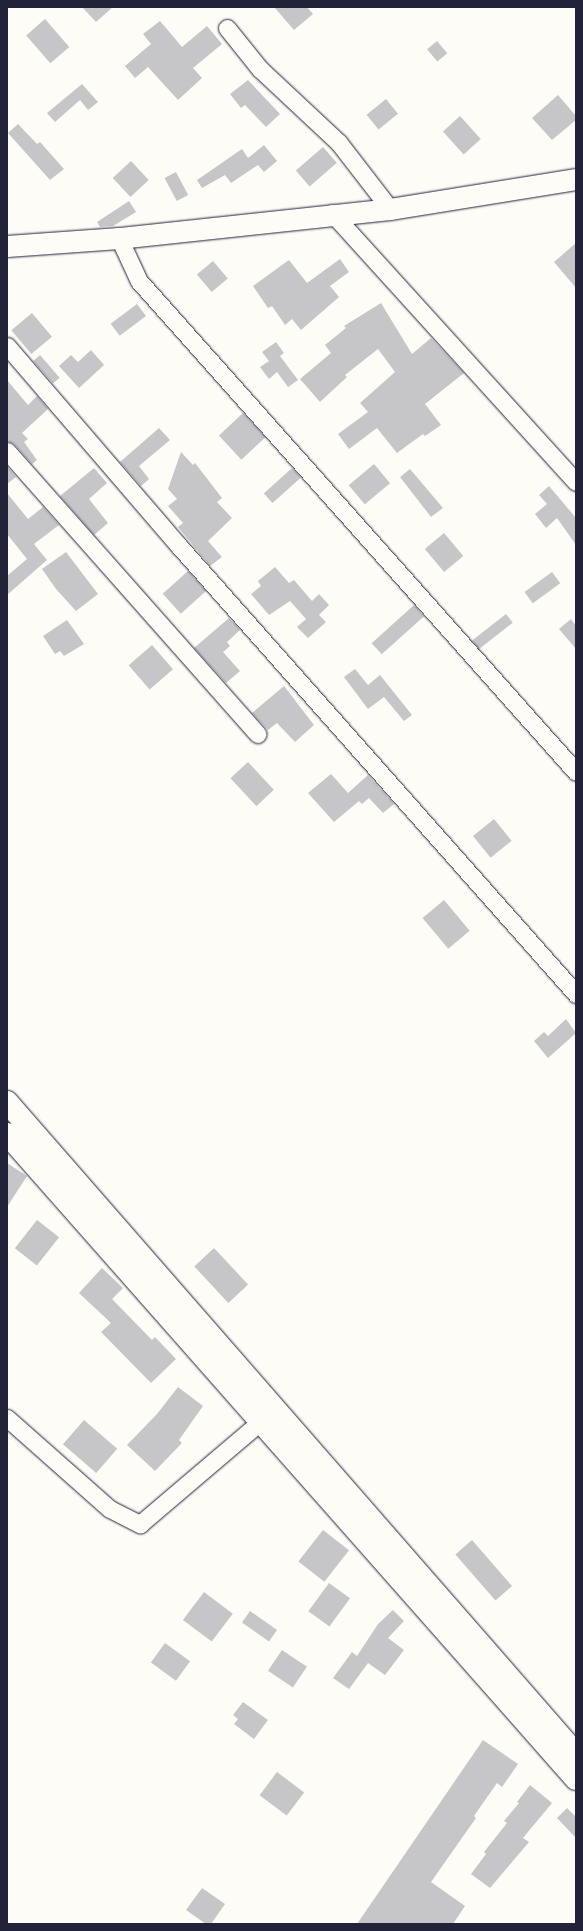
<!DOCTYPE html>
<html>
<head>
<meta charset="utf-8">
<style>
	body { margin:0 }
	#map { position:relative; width:583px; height:1931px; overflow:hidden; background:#fdfcf7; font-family:"Playpen Sans",sans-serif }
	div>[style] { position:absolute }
	.building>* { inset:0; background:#c6c6c8; transform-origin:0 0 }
	.roads { filter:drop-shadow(0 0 1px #22223b) drop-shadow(0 0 1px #22223b) }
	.minor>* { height:17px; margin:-8.5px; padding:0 8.5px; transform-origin:8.5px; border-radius:8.5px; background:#fdfcf7 }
	.tertiary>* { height:21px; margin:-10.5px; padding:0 10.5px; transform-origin:10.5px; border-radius:10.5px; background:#fdfcf7 }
	.secondary>* { height:22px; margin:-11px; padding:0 11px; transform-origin:11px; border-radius:11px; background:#fdfcf7 }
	span { translate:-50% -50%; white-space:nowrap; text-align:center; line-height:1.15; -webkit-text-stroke:3.5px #fdfcf7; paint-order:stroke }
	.frame { position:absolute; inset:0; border:8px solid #22223b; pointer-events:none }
</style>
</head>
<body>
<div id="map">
	<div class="building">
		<i style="clip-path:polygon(82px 7px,113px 7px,96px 22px)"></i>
		<i style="clip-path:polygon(274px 7px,307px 7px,313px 14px,294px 30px)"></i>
		<i style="left:45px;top:19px;width:37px;height:25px;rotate:49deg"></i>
		<i style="clip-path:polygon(160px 21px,182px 47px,207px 26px,222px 44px,193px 68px,202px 78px,178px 100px,148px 67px,135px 78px,125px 66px,151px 44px,143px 34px)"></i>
		<i style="left:437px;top:41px;width:16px;height:13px;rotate:50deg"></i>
		<i style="clip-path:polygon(248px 80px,280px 114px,266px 127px,245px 105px,241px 108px,230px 94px)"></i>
		<i style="clip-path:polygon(82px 84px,98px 102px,88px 110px,80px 100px,55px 122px,47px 113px)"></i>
		<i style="clip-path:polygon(558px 95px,576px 116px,576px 120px,552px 140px,532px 118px)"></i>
		<i style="left:386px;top:99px;width:19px;height:25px;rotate:51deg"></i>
		<i style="left:460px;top:116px;width:31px;height:23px;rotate:48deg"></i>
		<i style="clip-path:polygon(18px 124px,37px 144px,40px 142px,64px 169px,50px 180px,8px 133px)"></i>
		<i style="clip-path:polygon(264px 145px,277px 161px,264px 172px,258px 165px,231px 183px,225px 175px,202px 188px,197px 180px,242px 149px,248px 158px)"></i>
		<i style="left:323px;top:147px;width:21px;height:36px;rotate:49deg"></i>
		<i style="left:131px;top:161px;width:26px;height:25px;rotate:47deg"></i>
		<i style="left:176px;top:172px;width:26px;height:13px;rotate:62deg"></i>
		<i style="clip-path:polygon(129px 201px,136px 212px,113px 226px,100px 227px,97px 222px)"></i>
		<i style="clip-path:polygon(576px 243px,576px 288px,554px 262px)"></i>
		<i style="clip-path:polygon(340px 259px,349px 272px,330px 286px,339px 297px,301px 330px,292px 319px,285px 325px,272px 306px,268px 308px,253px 286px,289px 260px,307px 283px)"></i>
		<i style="left:213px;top:261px;width:23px;height:21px;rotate:50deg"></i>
		<i style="clip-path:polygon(381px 303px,412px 354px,431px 338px,464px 373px,425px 404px,441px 425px,425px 436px,423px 434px,397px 453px,377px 428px,349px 449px,338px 434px,368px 412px,360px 403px,395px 372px,378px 349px,345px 375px,347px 377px,320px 402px,300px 379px,331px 353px,325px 345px,346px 328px,344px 326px)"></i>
		<i style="left:137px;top:304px;width:15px;height:33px;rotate:53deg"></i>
		<i style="left:32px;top:313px;width:31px;height:27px;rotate:50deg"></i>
		<i style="clip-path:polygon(276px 342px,284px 353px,280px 356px,298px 380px,288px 387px,277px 372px,269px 379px,260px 367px,269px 361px,262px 352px)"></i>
		<i style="clip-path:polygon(91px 350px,104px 365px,79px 388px,59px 366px,71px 355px,78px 362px)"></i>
		<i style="left:40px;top:355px;width:30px;height:9px;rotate:49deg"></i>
		<i style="clip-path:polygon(7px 380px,28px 405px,37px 396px,48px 409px,22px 433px,28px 439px,24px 442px,37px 460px,32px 464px,14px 444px,7px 441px)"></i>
		<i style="left:243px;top:413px;width:33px;height:33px;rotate:47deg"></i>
		<i style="clip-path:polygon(159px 428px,170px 440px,139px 466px,149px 479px,141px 486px,120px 462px)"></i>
		<i style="clip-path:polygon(181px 452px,193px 465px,195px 463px,222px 498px,217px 502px,232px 518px,208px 541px,222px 557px,210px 566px,178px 527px,183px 523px,168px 506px,177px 499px,168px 489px)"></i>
		<i style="left:374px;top:464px;width:25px;height:33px;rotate:50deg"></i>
		<i style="clip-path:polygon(7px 466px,16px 477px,7px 484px)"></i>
		<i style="clip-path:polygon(94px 468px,107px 483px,89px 499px,108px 523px,94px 535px,60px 496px)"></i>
		<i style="left:292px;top:468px;width:13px;height:38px;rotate:48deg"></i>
		<i style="clip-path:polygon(410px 469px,443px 508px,431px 517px,400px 477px)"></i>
		<i style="clip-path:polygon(549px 486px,576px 518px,576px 545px,557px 518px,546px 528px,535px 514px,547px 504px,539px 495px)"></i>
		<i style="clip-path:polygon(7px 493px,28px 519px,43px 507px,59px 525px,34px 544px,47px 560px,7px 595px,7px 576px,27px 559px,7px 534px)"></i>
		<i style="left:444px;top:533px;width:30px;height:25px;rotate:50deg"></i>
		<i style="clip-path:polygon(66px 552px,98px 594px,76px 611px,56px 589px,42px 569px)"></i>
		<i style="clip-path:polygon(275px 567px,289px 583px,294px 580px,312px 601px,319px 594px,329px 605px,319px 615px,326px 622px,308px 638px,297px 627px,306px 619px,290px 601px,269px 615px,251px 594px,261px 586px,258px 581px)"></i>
		<i style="left:188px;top:571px;width:27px;height:34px;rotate:48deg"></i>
		<i style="left:552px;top:572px;width:14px;height:34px;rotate:54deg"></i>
		<i style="left:414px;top:605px;width:15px;height:57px;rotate:48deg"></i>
		<i style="left:506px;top:614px;width:11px;height:43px;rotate:52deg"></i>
		<i style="clip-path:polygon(229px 618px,240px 630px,227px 642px,230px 646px,223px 652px,240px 671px,226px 683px,194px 648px)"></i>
		<i style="clip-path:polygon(571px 619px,576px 626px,576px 649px,559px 629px)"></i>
		<i style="clip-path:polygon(67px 620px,84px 644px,64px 656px,60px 651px,55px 654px,43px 636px)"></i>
		<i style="left:152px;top:645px;width:32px;height:31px;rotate:49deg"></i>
		<i style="clip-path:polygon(355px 669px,368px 685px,380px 675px,412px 715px,404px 721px,384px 697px,368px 709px,344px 677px)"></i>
		<i style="clip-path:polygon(284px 686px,314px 725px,295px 742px,277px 723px,268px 730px,252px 713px)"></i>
		<i style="left:248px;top:762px;width:38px;height:24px;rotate:47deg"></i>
		<i style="clip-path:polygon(331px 774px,348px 793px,368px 775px,394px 804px,383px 813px,369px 798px,362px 804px,359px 801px,334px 822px,308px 793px)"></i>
		<i style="left:494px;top:819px;width:28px;height:27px;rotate:51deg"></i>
		<i style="left:444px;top:900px;width:40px;height:28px;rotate:50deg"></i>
		<i style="clip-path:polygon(566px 1019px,576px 1033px,548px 1058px,534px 1041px,544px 1032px,548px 1036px)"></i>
		<i style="clip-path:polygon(7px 1163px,27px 1176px,7px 1207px)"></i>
		<i style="left:37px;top:1220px;width:28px;height:36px;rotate:38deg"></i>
		<i style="left:214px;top:1248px;width:50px;height:27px;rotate:47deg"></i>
		<i style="clip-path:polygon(102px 1268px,123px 1288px,112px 1299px,152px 1340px,155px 1337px,176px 1359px,151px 1383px,101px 1332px,111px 1323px,79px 1293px)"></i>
		<i style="clip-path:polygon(178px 1387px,203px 1406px,179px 1440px,182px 1443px,155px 1471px,127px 1445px,157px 1414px)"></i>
		<i style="left:84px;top:1420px;width:44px;height:32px;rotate:41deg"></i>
		<i style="left:323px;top:1530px;width:33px;height:40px;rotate:38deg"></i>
		<i style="left:472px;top:1540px;width:61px;height:22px;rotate:49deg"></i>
		<i style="left:329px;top:1583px;width:26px;height:35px;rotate:36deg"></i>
		<i style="left:204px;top:1592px;width:36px;height:35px;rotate:37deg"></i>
		<i style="clip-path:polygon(393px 1610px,404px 1621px,388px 1638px,404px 1650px,385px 1675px,368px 1663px,349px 1689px,333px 1678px,352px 1652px,357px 1656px,378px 1624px)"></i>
		<i style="left:250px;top:1611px;width:33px;height:14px;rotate:35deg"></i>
		<i style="left:165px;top:1643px;width:31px;height:24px;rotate:36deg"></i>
		<i style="left:282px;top:1650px;width:30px;height:25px;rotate:34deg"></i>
		<i style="clip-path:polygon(243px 1702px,268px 1720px,254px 1739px,234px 1724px,238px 1719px,233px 1715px)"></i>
		<i style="clip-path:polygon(483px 1740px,518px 1764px,502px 1787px,497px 1783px,474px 1816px,476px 1818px,431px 1882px,465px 1906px,453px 1924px,357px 1924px)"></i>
		<i style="left:277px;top:1772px;width:34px;height:29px;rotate:37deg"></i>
		<i style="clip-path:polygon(530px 1785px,552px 1803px,523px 1838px,529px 1842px,490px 1888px,471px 1874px,486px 1854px,484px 1852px,507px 1823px,504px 1821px,519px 1803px,517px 1802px)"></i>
		<i style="clip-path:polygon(567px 1808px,576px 1817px,576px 1838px,557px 1818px)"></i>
		<i style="clip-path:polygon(202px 1888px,225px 1904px,211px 1924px,206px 1924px,186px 1910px)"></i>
	</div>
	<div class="roads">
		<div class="minor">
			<i style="left:227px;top:28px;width:53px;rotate:51.2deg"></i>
			<i style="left:260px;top:69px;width:108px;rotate:43.1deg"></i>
			<i style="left:339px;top:143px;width:83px;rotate:52.3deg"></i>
			<i style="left:332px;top:213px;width:363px;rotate:47.8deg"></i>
			<i style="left:119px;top:238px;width:47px;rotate:65.1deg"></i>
			<i style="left:139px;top:281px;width:657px;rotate:48.33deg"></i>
			<i style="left:7px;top:346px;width:264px;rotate:49.3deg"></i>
			<i style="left:179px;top:546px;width:599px;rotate:48.45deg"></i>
			<i style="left:7px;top:451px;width:378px;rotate:48.5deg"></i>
			<i style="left:7px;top:1418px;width:137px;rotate:41.5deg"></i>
			<i style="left:110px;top:1509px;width:34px;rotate:27deg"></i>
			<i style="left:140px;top:1524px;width:159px;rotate:-40.4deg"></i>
		</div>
		<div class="tertiary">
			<i style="left:7px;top:246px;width:112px;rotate:-4.1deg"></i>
			<i style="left:119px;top:238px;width:273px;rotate:-6.1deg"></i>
			<i style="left:390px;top:209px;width:188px;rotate:-9.2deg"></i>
		</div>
		<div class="secondary">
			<i style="left:7px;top:1102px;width:865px;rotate:48.89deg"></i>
			<i style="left:7px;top:1134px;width:860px;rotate:48.58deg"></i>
		</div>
	</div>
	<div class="frame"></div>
</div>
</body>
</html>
